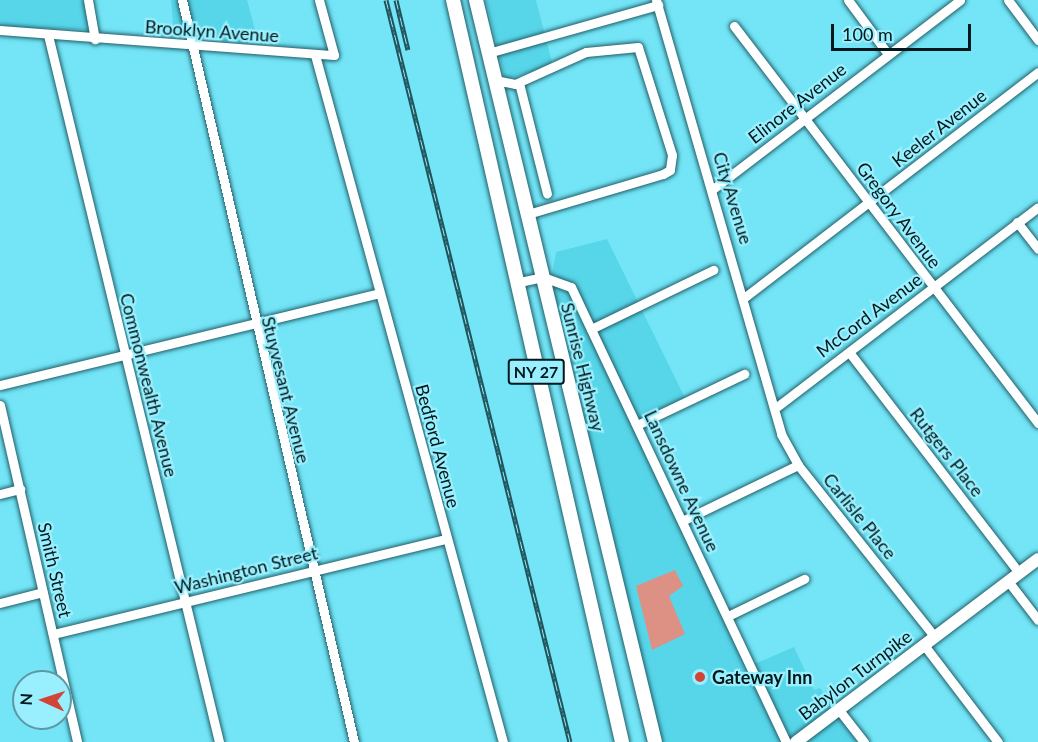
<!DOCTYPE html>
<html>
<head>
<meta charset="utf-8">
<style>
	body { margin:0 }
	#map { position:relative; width:1038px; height:742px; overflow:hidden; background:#73e5f7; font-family:Lato,sans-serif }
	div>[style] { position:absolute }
	.built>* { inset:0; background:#57d6e9 }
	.green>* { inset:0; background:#dd9084 }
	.roads { filter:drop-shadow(0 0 2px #225f69) drop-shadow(0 0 2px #225f69) }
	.minor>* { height:9px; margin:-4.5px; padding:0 4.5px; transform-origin:4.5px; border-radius:4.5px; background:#fff }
	.major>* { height:12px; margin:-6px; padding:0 6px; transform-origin:6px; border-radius:6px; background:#fff }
	.highway>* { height:14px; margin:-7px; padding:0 7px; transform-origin:7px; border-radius:7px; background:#fff }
	.rail>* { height:5px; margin-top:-2.5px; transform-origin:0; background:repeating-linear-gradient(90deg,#99effd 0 9px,#22535b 0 18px); box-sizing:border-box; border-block:2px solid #22535b }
	.dots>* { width:16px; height:16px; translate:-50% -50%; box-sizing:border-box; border:3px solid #99effd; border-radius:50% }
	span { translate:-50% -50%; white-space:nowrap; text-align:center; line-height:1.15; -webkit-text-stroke:4.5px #99effd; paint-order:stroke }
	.shield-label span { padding:2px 4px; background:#99effd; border:2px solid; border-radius:4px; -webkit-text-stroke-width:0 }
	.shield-label { font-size:16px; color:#01181c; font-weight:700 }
	.street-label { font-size:18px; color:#01181c }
	.poi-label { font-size:18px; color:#01181c; font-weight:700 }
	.left { translate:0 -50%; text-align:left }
	.north { position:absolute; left:12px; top:670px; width:60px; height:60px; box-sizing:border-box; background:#99effd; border:2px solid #5c99a3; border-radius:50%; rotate:273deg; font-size:16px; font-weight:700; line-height:24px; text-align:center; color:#01181c }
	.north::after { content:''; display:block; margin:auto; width:21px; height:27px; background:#d24536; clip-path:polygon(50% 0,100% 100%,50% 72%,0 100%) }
	.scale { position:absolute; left:831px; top:24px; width:140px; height:27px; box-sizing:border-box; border:3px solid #01181c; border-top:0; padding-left:8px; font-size:18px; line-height:21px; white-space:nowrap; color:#01181c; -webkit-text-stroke:4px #99effd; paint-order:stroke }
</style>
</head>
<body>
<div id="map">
	<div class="built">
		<i style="clip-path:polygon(0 0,93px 0,99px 30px,0 27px)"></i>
		<i style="clip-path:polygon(171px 0,247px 0,259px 44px,174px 36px)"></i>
		<i style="clip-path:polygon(486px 0,536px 0,553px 66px,505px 79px)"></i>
		<i style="clip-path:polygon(607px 239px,686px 400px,639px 423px,752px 665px,794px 647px,814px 690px,820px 688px,857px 742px,657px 742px,549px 291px,556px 252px)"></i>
	</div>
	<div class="green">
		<i style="clip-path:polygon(675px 570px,683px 586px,669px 596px,685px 634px,652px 650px,636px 586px)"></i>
	</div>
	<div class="roads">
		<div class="minor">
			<i style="left:88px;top:0;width:40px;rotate:80deg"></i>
			<i style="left:182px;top:0;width:762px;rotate:76.95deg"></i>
			<i style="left:656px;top:0;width:452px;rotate:73.9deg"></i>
			<i style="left:781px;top:434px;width:35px;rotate:61deg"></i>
			<i style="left:798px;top:465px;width:220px;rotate:51.5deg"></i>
			<i style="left:848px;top:0;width:67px;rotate:53.5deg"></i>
			<i style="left:1008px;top:0;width:50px;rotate:53.1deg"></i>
			<i style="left:734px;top:26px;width:500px;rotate:52.56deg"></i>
			<i style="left:0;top:30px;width:335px;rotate:4.3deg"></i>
			<i style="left:334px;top:55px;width:57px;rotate:-105.3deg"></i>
			<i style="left:48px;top:35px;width:727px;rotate:76.4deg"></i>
			<i style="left:488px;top:53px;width:177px;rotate:-15.8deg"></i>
			<i style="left:315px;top:55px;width:712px;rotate:74.7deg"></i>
			<i style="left:495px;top:80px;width:20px;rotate:11deg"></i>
			<i style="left:515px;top:84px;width:78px;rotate:-24.3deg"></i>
			<i style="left:586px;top:52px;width:52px;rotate:-5.5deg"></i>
			<i style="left:638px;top:47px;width:113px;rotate:72.5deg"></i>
			<i style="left:672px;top:155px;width:15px;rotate:98deg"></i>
			<i style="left:670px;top:170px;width:8px;rotate:150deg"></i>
			<i style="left:663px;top:174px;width:141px;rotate:163.5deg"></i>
			<i style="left:519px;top:83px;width:114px;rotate:75.8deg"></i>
			<i style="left:713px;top:189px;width:311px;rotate:-37.4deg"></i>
			<i style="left:1017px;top:222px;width:34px;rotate:52deg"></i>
			<i style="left:515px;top:283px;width:29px;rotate:-12deg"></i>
			<i style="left:543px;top:277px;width:30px;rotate:20deg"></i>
			<i style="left:571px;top:287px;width:503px;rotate:64.71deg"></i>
			<i style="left:745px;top:297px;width:369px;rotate:-37.5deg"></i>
			<i style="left:591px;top:329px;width:136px;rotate:-25.8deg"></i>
			<i style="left:849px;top:352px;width:279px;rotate:52.4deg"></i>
			<i style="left:0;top:385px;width:390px;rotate:-13.6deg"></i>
			<i style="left:0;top:405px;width:346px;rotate:77.1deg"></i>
			<i style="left:778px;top:406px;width:327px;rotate:-37.4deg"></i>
			<i style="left:637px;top:425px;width:119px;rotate:-25.5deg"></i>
			<i style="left:0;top:494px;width:21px;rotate:-14deg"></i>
			<i style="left:682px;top:521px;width:129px;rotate:-25.8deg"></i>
			<i style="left:1008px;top:581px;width:49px;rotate:52.4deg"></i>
			<i style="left:0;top:603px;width:44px;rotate:-14.3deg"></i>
			<i style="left:728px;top:616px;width:85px;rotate:-26deg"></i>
			<i style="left:53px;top:634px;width:404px;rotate:-13.6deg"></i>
			<i style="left:924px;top:645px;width:122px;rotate:52.7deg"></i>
			<i style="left:839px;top:710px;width:41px;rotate:52deg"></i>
		</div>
		<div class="major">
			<i style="left:796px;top:742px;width:303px;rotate:-37.1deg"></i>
		</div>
		<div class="highway">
			<i style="left:453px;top:0;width:761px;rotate:77.17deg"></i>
			<i style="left:476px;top:0;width:763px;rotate:76.44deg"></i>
		</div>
	</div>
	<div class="rail">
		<i style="left:386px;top:0;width:764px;rotate:76.07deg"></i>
		<i style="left:396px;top:0;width:51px;rotate:76.5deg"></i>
	</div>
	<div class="dots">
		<i style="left:700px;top:677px;background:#d24536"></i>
	</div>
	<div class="shield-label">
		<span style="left:536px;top:372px">NY 27</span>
	</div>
	<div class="street-label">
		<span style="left:212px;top:31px;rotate:4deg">Brooklyn Avenue</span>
		<span style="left:797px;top:103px;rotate:-38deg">Elinore Avenue</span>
		<span style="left:939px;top:128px;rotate:-38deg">Keeler Avenue</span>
		<span style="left:733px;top:198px;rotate:73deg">City Avenue</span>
		<span style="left:899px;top:215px;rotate:53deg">Gregory Avenue</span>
		<span style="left:869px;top:315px;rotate:-37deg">McCord Avenue</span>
		<span style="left:583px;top:367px;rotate:76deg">Sunrise Highway</span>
		<span style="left:149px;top:385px;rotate:76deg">Commonwealth Avenue</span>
		<span style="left:286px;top:390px;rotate:76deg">Stuyvesant Avenue</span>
		<span style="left:438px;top:446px;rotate:75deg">Bedford Avenue</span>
		<span style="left:947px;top:452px;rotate:52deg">Rutgers Place</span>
		<span style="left:682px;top:481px;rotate:65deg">Lansdowne Avenue</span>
		<span style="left:860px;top:516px;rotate:51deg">Carlisle Place</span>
		<span style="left:55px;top:570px;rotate:77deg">Smith Street</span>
		<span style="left:246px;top:570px;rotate:-14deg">Washington Street</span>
		<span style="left:855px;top:675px;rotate:-37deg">Babylon Turnpike</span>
	</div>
	<div class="poi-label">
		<span class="left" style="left:712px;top:677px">Gateway Inn</span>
	</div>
	<div class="north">N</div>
	<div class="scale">100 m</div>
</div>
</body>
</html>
